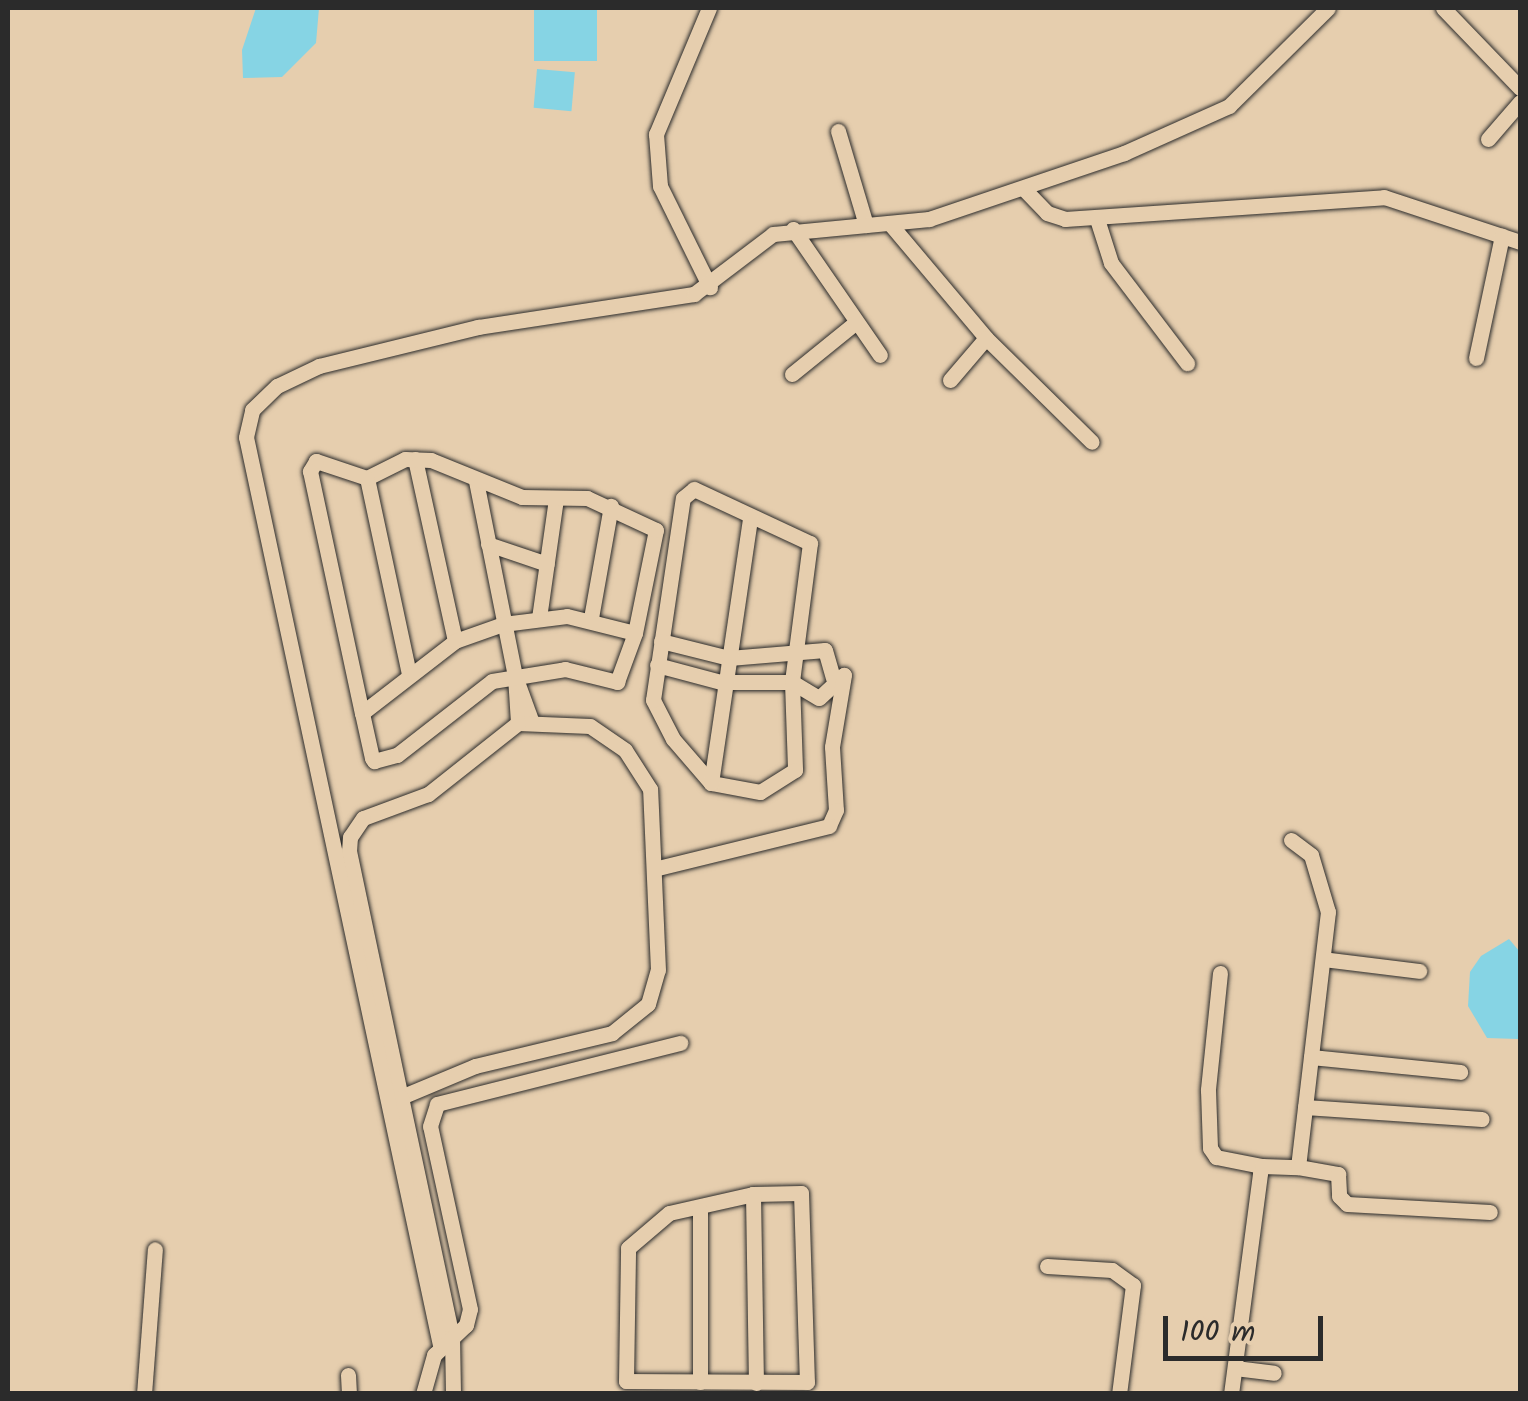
<!DOCTYPE html>
<html>
<head>
<meta charset="utf-8">
<style>
	body { margin:0 }
	#map { position:relative; width:1528px; height:1401px; overflow:hidden; background:#e6ceae; font-family:Kalam,sans-serif }
	div>[style] { position:absolute }
	.water>* { inset:0; background:#86d4e4; transform-origin:0 0 }
	.roads { filter:drop-shadow(0 0 2px #2b2b2b) drop-shadow(0 0 2px #2b2b2b) }
	.minor>* { height:15px; margin:-7.5px; padding:0 7.5px; transform-origin:7.5px; border-radius:7.5px; background:#e6ceae }
	span { translate:-50% -50%; white-space:nowrap; text-align:center; line-height:1.15; -webkit-text-stroke:9px #e6ceae; paint-order:stroke }
	.frame { position:absolute; inset:0; border:10px solid #2b2b2b; pointer-events:none }
	.scale { position:absolute; left:1163px; top:1316px; width:160px; height:45px; box-sizing:border-box; border:5px solid #2b2b2b; border-top:0; padding-left:12px; font-size:30px; line-height:35px; white-space:nowrap; color:#2b2b2b; -webkit-text-stroke:8px #e6ceae; paint-order:stroke }
</style>
</head>
<body>
<div id="map">
	<div class="water">
		<i style="clip-path:polygon(256px 8px,319px 8px,316px 43px,282px 77px,243px 78px,242px 50px)"></i>
		<i style="left:534px;top:8px;width:63px;height:53px"></i>
		<i style="left:537px;top:69px;width:38px;height:39px;rotate:5deg"></i>
		<i style="clip-path:polygon(1509px 939px,1520px 952px,1518px 1039px,1487px 1038px,1468px 1006px,1470px 972px,1481px 956px)"></i>
	</div>
	<div class="roads">
		<div class="minor">
			<i style="left:709px;top:8px;width:137px;rotate:112.8deg"></i>
			<i style="left:656px;top:134px;width:52px;rotate:85.6deg"></i>
			<i style="left:660px;top:186px;width:113px;rotate:63.7deg"></i>
			<i style="left:1443px;top:8px;width:111px;rotate:46.1deg"></i>
			<i style="left:838px;top:131px;width:98px;rotate:73.4deg"></i>
			<i style="left:1488px;top:139px;width:49px;rotate:-49.1deg"></i>
			<i style="left:1024px;top:189px;width:33px;rotate:46deg"></i>
			<i style="left:1047px;top:213px;width:19px;rotate:18deg"></i>
			<i style="left:1065px;top:219px;width:320px;rotate:-3.9deg"></i>
			<i style="left:1384px;top:197px;width:143px;rotate:18.3deg"></i>
			<i style="left:1097px;top:219px;width:46px;rotate:72.3deg"></i>
			<i style="left:1111px;top:263px;width:126px;rotate:52.8deg"></i>
			<i style="left:891px;top:225px;width:148px;rotate:49.9deg"></i>
			<i style="left:986px;top:338px;width:148px;rotate:44.5deg"></i>
			<i style="left:793px;top:229px;width:153px;rotate:55.4deg"></i>
			<i style="left:1476px;top:358px;width:125px;rotate:-78deg"></i>
			<i style="left:792px;top:374px;width:81px;rotate:-39deg"></i>
			<i style="left:950px;top:380px;width:55px;rotate:-49.4deg"></i>
			<i style="left:415px;top:459px;width:186px;rotate:77.6deg"></i>
			<i style="left:367px;top:478px;width:200px;rotate:77.9deg"></i>
			<i style="left:476px;top:481px;width:199px;rotate:78.7deg"></i>
			<i style="left:515px;top:676px;width:47px;rotate:86.3deg"></i>
			<i style="left:694px;top:489px;width:128px;rotate:25deg"></i>
			<i style="left:810px;top:543px;width:140px;rotate:97.4deg"></i>
			<i style="left:792px;top:682px;width:88px;rotate:88deg"></i>
			<i style="left:795px;top:770px;width:41px;rotate:147.8deg"></i>
			<i style="left:760px;top:792px;width:50px;rotate:-169.6deg"></i>
			<i style="left:711px;top:783px;width:58px;rotate:-130.8deg"></i>
			<i style="left:673px;top:739px;width:44px;rotate:-117.1deg"></i>
			<i style="left:653px;top:700px;width:204px;rotate:-81.6deg"></i>
			<i style="left:683px;top:498px;width:14px;rotate:-39deg"></i>
			<i style="left:488px;top:544px;width:62px;rotate:18.7deg"></i>
			<i style="left:539px;top:618px;width:121px;rotate:-81.9deg"></i>
			<i style="left:591px;top:618px;width:114px;rotate:-79.9deg"></i>
			<i style="left:661px;top:641px;width:70px;rotate:14deg"></i>
			<i style="left:729px;top:658px;width:96px;rotate:-4.8deg"></i>
			<i style="left:825px;top:650px;width:29px;rotate:74deg"></i>
			<i style="left:657px;top:665px;width:66px;rotate:14.9deg"></i>
			<i style="left:721px;top:682px;width:71px"></i>
			<i style="left:792px;top:682px;width:31px;rotate:31deg"></i>
			<i style="left:819px;top:698px;width:34px;rotate:-43deg"></i>
			<i style="left:844px;top:675px;width:73px;rotate:99.5deg"></i>
			<i style="left:832px;top:747px;width:63px;rotate:86.4deg"></i>
			<i style="left:836px;top:810px;width:17px;rotate:114deg"></i>
			<i style="left:829px;top:826px;width:176px;rotate:166.2deg"></i>
			<i style="left:515px;top:676px;width:47px;rotate:70deg"></i>
			<i style="left:362px;top:713px;width:118px;rotate:-37.7deg"></i>
			<i style="left:455px;top:641px;width:51px;rotate:-19.5deg"></i>
			<i style="left:503px;top:624px;width:64px;rotate:-7.1deg"></i>
			<i style="left:567px;top:616px;width:70px;rotate:14deg"></i>
			<i style="left:635px;top:633px;width:105px;rotate:-78.5deg"></i>
			<i style="left:656px;top:530px;width:76px;rotate:-155.1deg"></i>
			<i style="left:587px;top:498px;width:65px;rotate:-179.1deg"></i>
			<i style="left:522px;top:497px;width:98px;rotate:-157.9deg"></i>
			<i style="left:431px;top:460px;width:26px;rotate:-178deg"></i>
			<i style="left:405px;top:459px;width:42px;rotate:153.4deg"></i>
			<i style="left:367px;top:478px;width:54px;rotate:-161.6deg"></i>
			<i style="left:316px;top:461px;width:12px;rotate:121deg"></i>
			<i style="left:310px;top:471px;width:248px;rotate:77.9deg"></i>
			<i style="left:362px;top:713px;width:46px;rotate:77.5deg"></i>
			<i style="left:372px;top:758px;width:4px;rotate:56deg"></i>
			<i style="left:374px;top:761px;width:24px;rotate:-15deg"></i>
			<i style="left:397px;top:755px;width:120px;rotate:-37.9deg"></i>
			<i style="left:492px;top:681px;width:74px;rotate:-9.3deg"></i>
			<i style="left:565px;top:669px;width:54px;rotate:14deg"></i>
			<i style="left:617px;top:682px;width:52px;rotate:-69.8deg"></i>
			<i style="left:711px;top:783px;width:268px;rotate:-81.6deg"></i>
			<i style="left:1323px;top:959px;width:97px;rotate:7.1deg"></i>
			<i style="left:1220px;top:973px;width:118px;rotate:95.9deg"></i>
			<i style="left:1208px;top:1090px;width:58px;rotate:88deg"></i>
			<i style="left:1210px;top:1148px;width:11px;rotate:56deg"></i>
			<i style="left:1216px;top:1157px;width:47px;rotate:11.1deg"></i>
			<i style="left:1311px;top:1057px;width:150px;rotate:5.7deg"></i>
			<i style="left:401px;top:1097px;width:80px;rotate:-22.7deg"></i>
			<i style="left:475px;top:1066px;width:141px;rotate:-13.5deg"></i>
			<i style="left:612px;top:1033px;width:46px;rotate:-38.9deg"></i>
			<i style="left:648px;top:1004px;width:35px;rotate:-74deg"></i>
			<i style="left:658px;top:970px;width:181px;rotate:-92.5deg"></i>
			<i style="left:650px;top:789px;width:46px;rotate:-122.7deg"></i>
			<i style="left:625px;top:750px;width:42px;rotate:-145.6deg"></i>
			<i style="left:590px;top:726px;width:72px;rotate:-177.6deg"></i>
			<i style="left:518px;top:723px;width:115px;rotate:141.7deg"></i>
			<i style="left:428px;top:794px;width:69px;rotate:159.7deg"></i>
			<i style="left:363px;top:818px;width:23px;rotate:124deg"></i>
			<i style="left:350px;top:837px;width:14px;rotate:94deg"></i>
			<i style="left:349px;top:851px;width:251px;rotate:78.1deg"></i>
			<i style="left:401px;top:1097px;width:244px;rotate:78deg"></i>
			<i style="left:452px;top:1336px;width:58px;rotate:89deg"></i>
			<i style="left:1305px;top:1107px;width:177px;rotate:3.9deg"></i>
			<i style="left:1298px;top:1167px;width:41px;rotate:9.9deg"></i>
			<i style="left:1338px;top:1174px;width:22px;rotate:87deg"></i>
			<i style="left:1339px;top:1196px;width:11px;rotate:45deg"></i>
			<i style="left:1347px;top:1204px;width:143px;rotate:3.2deg"></i>
			<i style="left:801px;top:1193px;width:189px;rotate:88.2deg"></i>
			<i style="left:807px;top:1382px;width:181px;rotate:-179.7deg"></i>
			<i style="left:626px;top:1381px;width:133px;rotate:-89.1deg"></i>
			<i style="left:628px;top:1248px;width:54px;rotate:-40.5deg"></i>
			<i style="left:669px;top:1213px;width:86px;rotate:-12.7deg"></i>
			<i style="left:753px;top:1194px;width:48px;rotate:-1.2deg"></i>
			<i style="left:753px;top:1194px;width:189px;rotate:89.1deg"></i>
			<i style="left:700px;top:1210px;width:172px;rotate:90deg"></i>
			<i style="left:1047px;top:1266px;width:65px;rotate:3.5deg"></i>
			<i style="left:1112px;top:1270px;width:26px;rotate:36deg"></i>
			<i style="left:1133px;top:1285px;width:110px;rotate:97.3deg"></i>
			<i style="left:440px;top:1345px;width:928px;rotate:-102.06deg"></i>
			<i style="left:246px;top:437px;width:28px;rotate:-77deg"></i>
			<i style="left:252px;top:410px;width:35px;rotate:-44deg"></i>
			<i style="left:277px;top:386px;width:47px;rotate:-25.5deg"></i>
			<i style="left:319px;top:366px;width:164px;rotate:-13.8deg"></i>
			<i style="left:478px;top:327px;width:219px;rotate:-8.7deg"></i>
			<i style="left:694px;top:294px;width:99px;rotate:-37.2deg"></i>
			<i style="left:773px;top:234px;width:157px;rotate:-5.5deg"></i>
			<i style="left:929px;top:219px;width:206px;rotate:-18.7deg"></i>
			<i style="left:1124px;top:153px;width:115px;rotate:-24.1deg"></i>
			<i style="left:1229px;top:106px;width:139px;rotate:-44.7deg"></i>
			<i style="left:1235px;top:1368px;width:39px;rotate:7deg"></i>
			<i style="left:348px;top:1375px;width:19px;rotate:87deg"></i>
			<i style="left:144px;top:1394px;width:145px;rotate:-85.7deg"></i>
			<i style="left:423px;top:1394px;width:41px;rotate:-74.2deg"></i>
			<i style="left:434px;top:1355px;width:44px;rotate:-43.2deg"></i>
			<i style="left:466px;top:1325px;width:16px;rotate:-76deg"></i>
			<i style="left:470px;top:1309px;width:187px;rotate:-102.3deg"></i>
			<i style="left:430px;top:1126px;width:23px;rotate:-72deg"></i>
			<i style="left:437px;top:1104px;width:251px;rotate:-14.1deg"></i>
			<i style="left:1231px;top:1394px;width:223px;rotate:-82.5deg"></i>
			<i style="left:1260px;top:1173px;width:7px;rotate:-74deg"></i>
			<i style="left:1262px;top:1166px;width:36px;rotate:2deg"></i>
			<i style="left:1298px;top:1167px;width:257px;rotate:-83.3deg"></i>
			<i style="left:1328px;top:912px;width:59px;rotate:-106.6deg"></i>
			<i style="left:1311px;top:855px;width:25px;rotate:-143deg"></i>
		</div>
	</div>
	<div class="frame"></div>
	<div class="scale">100 m</div>
</div>
</body>
</html>
